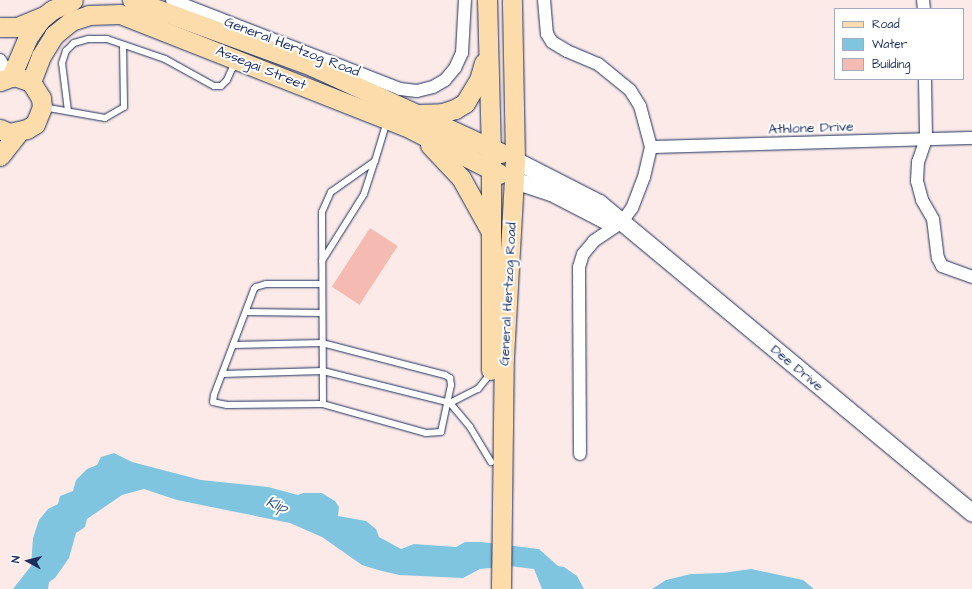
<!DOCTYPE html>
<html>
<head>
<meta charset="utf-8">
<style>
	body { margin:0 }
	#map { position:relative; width:972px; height:589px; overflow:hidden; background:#fceae8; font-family:"Architects Daughter",sans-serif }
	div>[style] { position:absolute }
	.water>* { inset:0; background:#7fc5e0 }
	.building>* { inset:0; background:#f5bab1; transform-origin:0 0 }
	.roads { filter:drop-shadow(0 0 1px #1b2f5e) drop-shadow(0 0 1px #1b2f5e) }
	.lane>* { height:6px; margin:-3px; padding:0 3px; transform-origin:3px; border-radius:3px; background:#fff }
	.street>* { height:12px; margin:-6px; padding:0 6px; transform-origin:6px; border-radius:6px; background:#fff }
	.secondary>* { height:17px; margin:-8.5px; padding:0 8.5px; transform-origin:8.5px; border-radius:8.5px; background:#fff }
	.primary>* { height:19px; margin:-9.5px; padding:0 9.5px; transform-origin:9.5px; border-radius:9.5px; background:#fddcac }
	span { translate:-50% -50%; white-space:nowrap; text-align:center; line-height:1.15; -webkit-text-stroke:4px #fff; paint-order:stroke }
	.street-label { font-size:14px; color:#1b2f5e }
	.water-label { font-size:15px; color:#395c85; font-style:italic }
	.legend { position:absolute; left:834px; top:8px; width:130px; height:72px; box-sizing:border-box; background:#fff; border:1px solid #a4acbf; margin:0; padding:5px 7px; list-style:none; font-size:12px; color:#1b2f5e }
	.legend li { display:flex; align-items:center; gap:8px; height:20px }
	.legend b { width:20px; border:1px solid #a4acbf }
	.north { position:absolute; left:8px; top:541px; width:40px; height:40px; -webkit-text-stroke:3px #fff; paint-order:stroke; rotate:277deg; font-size:11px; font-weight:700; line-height:16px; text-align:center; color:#1b2f5e }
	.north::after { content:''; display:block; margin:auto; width:14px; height:18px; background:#1b2f5e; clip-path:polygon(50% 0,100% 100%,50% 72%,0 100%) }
</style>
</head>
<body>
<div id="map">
	<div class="water">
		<i style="clip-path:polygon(114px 453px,132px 462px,201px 480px,268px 487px,298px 495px,303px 493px,322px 493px,335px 501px,339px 507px,338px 516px,366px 521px,376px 529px,379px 537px,401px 549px,414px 544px,456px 547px,465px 542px,481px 542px,539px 549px,558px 566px,564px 567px,577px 576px,584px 589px,542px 589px,534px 569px,510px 566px,480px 569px,463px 578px,399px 575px,378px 570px,362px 565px,322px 537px,290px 523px,177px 500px,144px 489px,122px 495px,87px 519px,85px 527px,76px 533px,69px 558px,55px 578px,49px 582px,48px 589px,13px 589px,31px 566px,33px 538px,39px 520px,48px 509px,58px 504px,60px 496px,73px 491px,76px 480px,87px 469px,97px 465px,101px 457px)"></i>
		<i style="clip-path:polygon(751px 569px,803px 580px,814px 589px,652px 589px,666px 580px,691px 574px,723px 573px)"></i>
	</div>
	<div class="building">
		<i style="left:370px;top:228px;width:33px;height:70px;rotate:33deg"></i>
	</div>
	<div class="roads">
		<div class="lane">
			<i style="left:43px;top:107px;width:63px;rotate:10.1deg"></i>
			<i style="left:105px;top:118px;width:22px;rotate:-30deg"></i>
			<i style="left:124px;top:107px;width:62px;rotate:-90.9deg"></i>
			<i style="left:68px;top:111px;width:48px;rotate:-97.1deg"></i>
			<i style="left:62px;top:63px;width:13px;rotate:-72deg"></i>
			<i style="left:66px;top:51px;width:11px;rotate:-45deg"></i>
			<i style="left:74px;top:43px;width:15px;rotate:-16deg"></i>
			<i style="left:88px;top:39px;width:19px"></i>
			<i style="left:107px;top:39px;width:61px;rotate:19deg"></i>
			<i style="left:165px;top:59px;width:56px;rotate:28.9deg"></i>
			<i style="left:214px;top:86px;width:7px"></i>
			<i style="left:221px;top:86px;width:8px;rotate:-45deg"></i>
			<i style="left:227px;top:80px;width:12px;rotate:-66deg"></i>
			<i style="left:232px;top:69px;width:7px;rotate:-90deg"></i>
			<i style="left:322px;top:261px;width:79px;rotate:-57.9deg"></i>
			<i style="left:364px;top:194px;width:35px;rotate:-72deg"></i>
			<i style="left:246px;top:312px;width:76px;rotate:0.8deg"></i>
			<i style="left:233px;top:345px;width:89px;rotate:-1.3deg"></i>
			<i style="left:322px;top:343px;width:127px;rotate:14.6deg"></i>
			<i style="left:445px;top:375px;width:6px;rotate:31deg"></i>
			<i style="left:450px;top:378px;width:7px;rotate:82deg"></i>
			<i style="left:451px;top:385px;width:48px;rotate:102deg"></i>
			<i style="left:441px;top:432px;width:15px;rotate:176deg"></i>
			<i style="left:426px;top:433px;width:107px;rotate:-164.3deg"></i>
			<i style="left:323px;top:404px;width:96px;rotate:179.4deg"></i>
			<i style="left:227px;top:405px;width:14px;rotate:-168deg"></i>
			<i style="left:213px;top:402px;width:7px;rotate:-82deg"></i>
			<i style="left:214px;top:395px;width:113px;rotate:-69.3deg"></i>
			<i style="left:254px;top:289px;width:3px;rotate:-45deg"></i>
			<i style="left:256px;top:287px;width:10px;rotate:-17deg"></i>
			<i style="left:266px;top:284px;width:56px"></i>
			<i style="left:222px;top:374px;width:101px;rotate:-1.7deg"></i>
			<i style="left:323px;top:371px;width:131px;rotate:14.1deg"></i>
			<i style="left:450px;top:403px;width:31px;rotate:50deg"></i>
			<i style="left:470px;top:427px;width:41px;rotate:59deg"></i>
			<i style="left:450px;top:403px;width:31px;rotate:-27deg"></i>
			<i style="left:478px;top:389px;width:21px;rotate:-51deg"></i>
			<i style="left:323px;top:404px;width:192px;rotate:-90.3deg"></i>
			<i style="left:322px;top:212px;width:22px;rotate:-66deg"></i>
			<i style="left:331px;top:192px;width:54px;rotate:-35.2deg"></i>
			<i style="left:375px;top:161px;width:42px;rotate:-73.3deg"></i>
		</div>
		<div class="street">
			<i style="left:172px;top:0;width:245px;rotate:21.3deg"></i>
			<i style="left:400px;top:89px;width:17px;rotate:7deg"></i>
			<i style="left:417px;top:91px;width:16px;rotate:-14deg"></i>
			<i style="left:433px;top:87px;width:14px;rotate:-30deg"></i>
			<i style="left:445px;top:80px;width:16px;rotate:-50deg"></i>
			<i style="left:455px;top:68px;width:17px;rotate:-65deg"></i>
			<i style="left:462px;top:53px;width:53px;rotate:-86.8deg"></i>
			<i style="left:544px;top:0;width:34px;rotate:85deg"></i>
			<i style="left:547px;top:34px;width:9px;rotate:58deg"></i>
			<i style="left:552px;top:42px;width:17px;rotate:31deg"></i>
			<i style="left:567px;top:51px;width:34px;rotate:23deg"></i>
			<i style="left:598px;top:64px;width:41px;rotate:39.1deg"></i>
			<i style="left:630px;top:90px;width:19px;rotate:58deg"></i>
			<i style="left:640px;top:106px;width:42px;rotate:75deg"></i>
			<i style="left:651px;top:147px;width:31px;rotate:103deg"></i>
			<i style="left:644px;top:177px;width:33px;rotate:111deg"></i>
			<i style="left:632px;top:208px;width:17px;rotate:126deg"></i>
			<i style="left:622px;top:222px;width:34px;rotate:146deg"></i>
			<i style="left:594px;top:241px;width:17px;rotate:130deg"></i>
			<i style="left:583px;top:254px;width:14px;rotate:107deg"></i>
			<i style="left:579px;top:267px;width:187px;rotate:89.7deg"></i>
			<i style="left:923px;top:0;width:9px;rotate:84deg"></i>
			<i style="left:0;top:60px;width:20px;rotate:60deg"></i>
			<i style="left:925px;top:79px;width:60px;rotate:89deg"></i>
			<i style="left:926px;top:139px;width:24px;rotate:109deg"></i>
			<i style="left:918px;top:162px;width:19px;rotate:93deg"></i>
			<i style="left:917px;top:181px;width:20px;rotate:75deg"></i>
			<i style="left:922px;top:200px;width:22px;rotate:60deg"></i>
			<i style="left:933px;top:219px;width:39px;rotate:83deg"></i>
			<i style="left:938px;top:258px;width:9px;rotate:63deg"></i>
			<i style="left:942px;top:266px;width:32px;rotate:20deg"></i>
			<i style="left:651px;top:147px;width:321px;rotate:-1.6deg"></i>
		</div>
		<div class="secondary">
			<i style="left:515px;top:160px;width:94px;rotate:27.1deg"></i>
			<i style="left:599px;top:203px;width:485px;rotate:39.7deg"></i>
			<i style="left:514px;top:180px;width:39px;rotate:18deg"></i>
			<i style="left:551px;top:192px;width:61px;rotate:27.4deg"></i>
			<i style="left:605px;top:220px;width:13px;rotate:4deg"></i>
		</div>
		<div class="primary">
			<i style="left:132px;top:0;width:192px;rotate:20.1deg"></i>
			<i style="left:312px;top:66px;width:208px;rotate:24.7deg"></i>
			<i style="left:487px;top:0;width:148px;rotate:88.5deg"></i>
			<i style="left:491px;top:148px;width:222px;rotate:90deg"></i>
			<i style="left:0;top:27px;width:17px"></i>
			<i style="left:17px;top:27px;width:29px;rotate:-22deg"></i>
			<i style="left:11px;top:77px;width:43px;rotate:-67deg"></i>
			<i style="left:28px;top:37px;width:22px;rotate:-54deg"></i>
			<i style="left:41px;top:19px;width:14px;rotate:-39deg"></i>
			<i style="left:52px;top:10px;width:23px;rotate:-25deg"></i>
			<i style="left:0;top:81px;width:15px;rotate:-20deg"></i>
			<i style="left:14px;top:76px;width:18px;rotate:19deg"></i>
			<i style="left:31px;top:82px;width:19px;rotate:58deg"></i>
			<i style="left:41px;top:98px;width:9px;rotate:84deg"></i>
			<i style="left:42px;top:107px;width:18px;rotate:112deg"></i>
			<i style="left:35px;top:124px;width:9px;rotate:148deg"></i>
			<i style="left:27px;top:129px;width:18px;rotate:167deg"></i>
			<i style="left:9px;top:133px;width:10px;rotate:-156deg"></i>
			<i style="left:31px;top:82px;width:28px;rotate:-69deg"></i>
			<i style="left:41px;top:56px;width:25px;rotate:-58deg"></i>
			<i style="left:54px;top:35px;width:22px;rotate:-39deg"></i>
			<i style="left:71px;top:21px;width:19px;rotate:-18deg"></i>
			<i style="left:89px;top:15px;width:31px;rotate:-2deg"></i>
			<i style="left:120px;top:14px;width:306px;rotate:21.5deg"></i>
			<i style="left:405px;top:126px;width:106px;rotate:26.8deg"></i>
			<i style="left:419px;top:114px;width:23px;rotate:-2deg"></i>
			<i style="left:442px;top:113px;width:14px;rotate:-17deg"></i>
			<i style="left:455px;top:109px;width:12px;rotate:-31deg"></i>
			<i style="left:465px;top:103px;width:27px;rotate:-59deg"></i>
			<i style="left:479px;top:80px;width:18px;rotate:-74deg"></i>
			<i style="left:430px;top:145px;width:45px;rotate:46.8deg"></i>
			<i style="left:461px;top:178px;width:60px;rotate:60.9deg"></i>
			<i style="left:0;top:156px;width:31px;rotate:-52deg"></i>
			<i style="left:501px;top:589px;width:232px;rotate:-89.3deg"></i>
			<i style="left:504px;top:357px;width:197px;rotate:-86.8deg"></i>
			<i style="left:515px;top:160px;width:160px;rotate:-91.1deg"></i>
		</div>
	</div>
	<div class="street-label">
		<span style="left:292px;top:47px;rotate:21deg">General Hertzog Road</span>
		<span style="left:261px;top:68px;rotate:22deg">Assegai Street</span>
		<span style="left:811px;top:128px;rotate:-2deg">Athlone Drive</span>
		<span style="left:508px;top:294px;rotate:-87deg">General Hertzog Road</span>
		<span style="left:797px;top:368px;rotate:40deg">Dee Drive</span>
	</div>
	<div class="water-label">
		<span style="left:277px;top:505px;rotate:22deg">Klip</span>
	</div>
	<ul class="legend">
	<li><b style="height:5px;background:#fddcac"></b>Road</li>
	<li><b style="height:11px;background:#7fc5e0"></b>Water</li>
	<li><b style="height:11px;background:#f5bab1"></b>Building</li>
	</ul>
	<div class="north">N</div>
</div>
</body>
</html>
